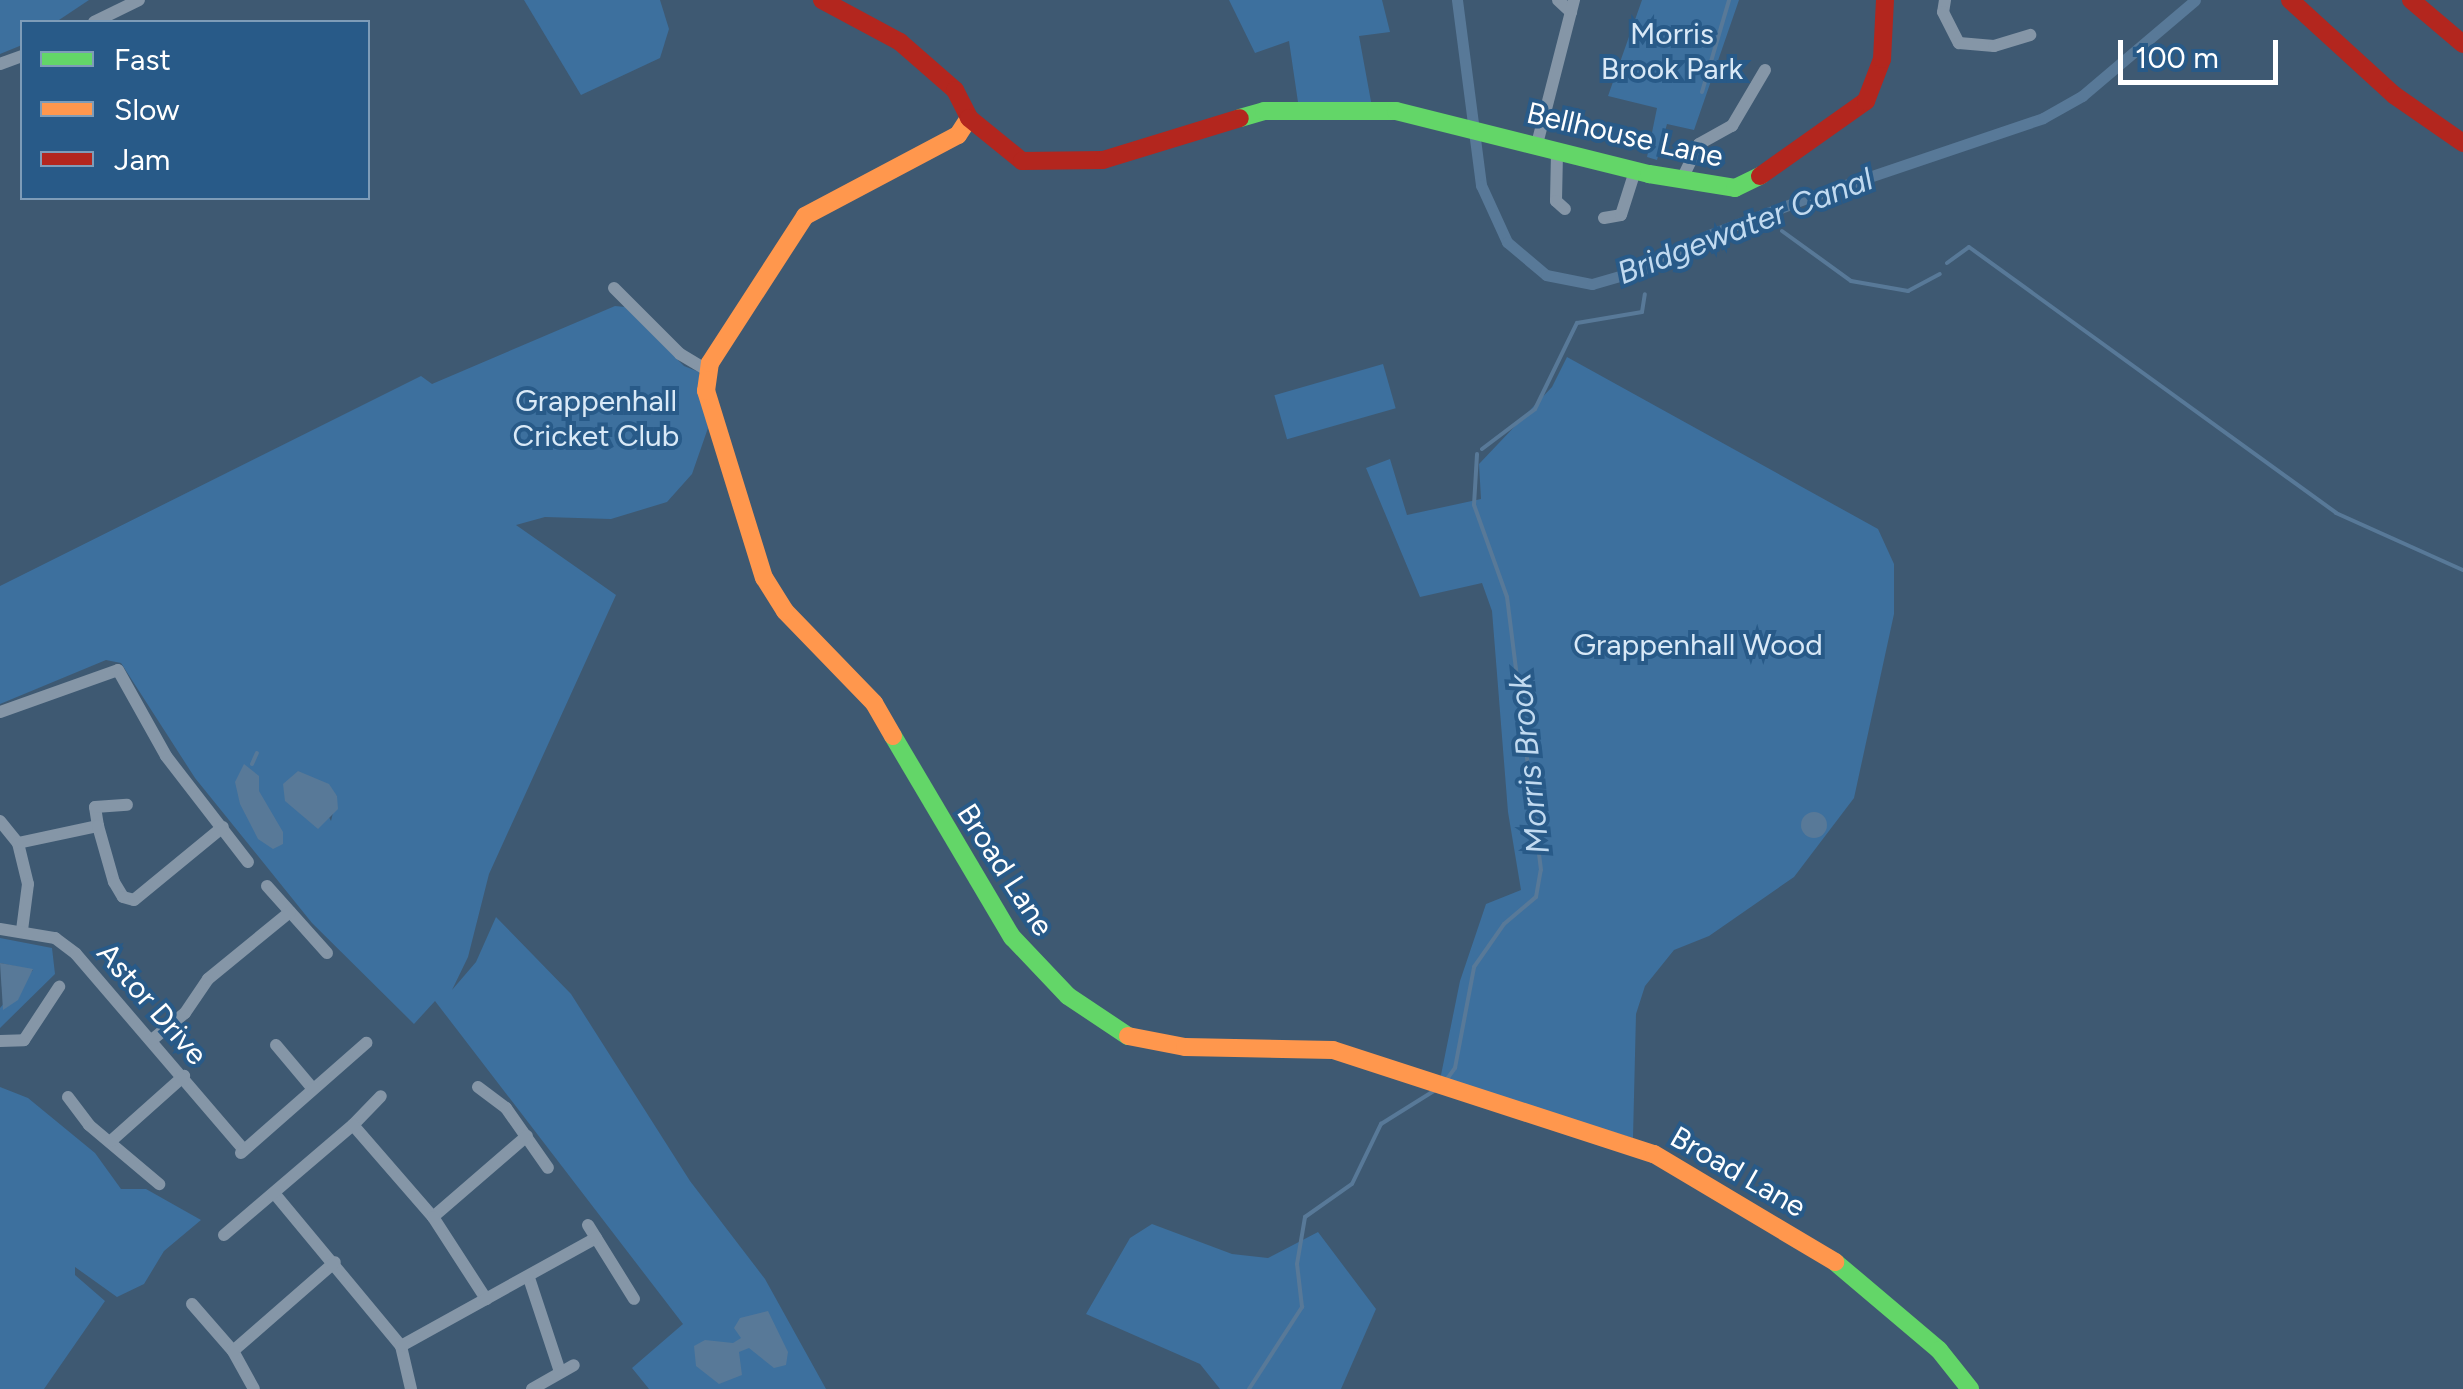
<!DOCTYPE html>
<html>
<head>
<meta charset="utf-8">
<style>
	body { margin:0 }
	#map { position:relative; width:2463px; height:1389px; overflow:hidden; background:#3e5972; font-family:Figtree,sans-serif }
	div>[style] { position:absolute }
	.green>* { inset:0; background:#3d709e; transform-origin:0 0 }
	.water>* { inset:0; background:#587998 }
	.round { border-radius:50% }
	.stream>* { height:4px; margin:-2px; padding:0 2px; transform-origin:2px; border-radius:2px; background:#587998 }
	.canal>* { height:11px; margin:-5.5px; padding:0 5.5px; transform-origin:5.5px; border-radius:5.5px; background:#587998 }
	.street>* { height:12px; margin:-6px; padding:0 6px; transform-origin:6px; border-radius:6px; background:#8596a7 }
	.fast>* { height:18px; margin:-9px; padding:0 9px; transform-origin:9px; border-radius:9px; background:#63d668 }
	.slow>* { height:18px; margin:-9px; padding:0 9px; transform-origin:9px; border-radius:9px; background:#ff974d }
	.jam>* { height:18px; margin:-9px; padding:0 9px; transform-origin:9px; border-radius:9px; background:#b3261e }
	span { translate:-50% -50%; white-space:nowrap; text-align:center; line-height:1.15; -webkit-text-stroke:8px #285a88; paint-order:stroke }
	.park-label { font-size:30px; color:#d9e9f7 }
	.street-label { font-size:30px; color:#fff }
	.water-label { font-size:32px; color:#c1daf0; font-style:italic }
	.legend { position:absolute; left:20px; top:20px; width:350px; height:180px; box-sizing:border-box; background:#285a88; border:2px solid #7e9cb8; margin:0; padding:12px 18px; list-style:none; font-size:30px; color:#fff }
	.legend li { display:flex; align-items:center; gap:20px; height:50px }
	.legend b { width:50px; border:2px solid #7e9cb8 }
	.scale { position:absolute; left:2118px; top:40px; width:160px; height:45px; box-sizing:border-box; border:5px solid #fff; border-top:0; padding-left:12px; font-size:30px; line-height:35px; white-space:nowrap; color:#fff; -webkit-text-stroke:8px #285a88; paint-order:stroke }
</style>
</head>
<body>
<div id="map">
	<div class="green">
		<i style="clip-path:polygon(0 0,89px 0,56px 22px,22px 22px,22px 45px,0 54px)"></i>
		<i style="clip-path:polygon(524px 0,660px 0,669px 29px,660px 58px,581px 95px)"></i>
		<i style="clip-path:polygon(1229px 0,1382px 0,1390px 32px,1359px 36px,1372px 107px,1299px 109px,1289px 41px,1255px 53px)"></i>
		<i style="clip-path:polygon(1642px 0,1739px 0,1694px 130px,1667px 124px,1657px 160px,1647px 157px,1657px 108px,1608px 96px)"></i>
		<i style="clip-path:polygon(evenodd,615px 306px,625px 307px,684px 366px,699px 372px,708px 428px,692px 474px,667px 502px,611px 519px,545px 517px,516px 525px,616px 595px,489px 874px,468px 957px,452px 990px,476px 962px,496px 917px,571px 994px,690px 1181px,765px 1279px,826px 1389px,649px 1389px,632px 1368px,683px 1324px,435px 1001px,414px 1024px,312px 923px,195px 778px,121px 663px,106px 660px,0 704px,0 586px,421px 376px,432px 384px,615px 306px,309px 777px,337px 796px,331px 821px,309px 777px)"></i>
		<i style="clip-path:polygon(1567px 357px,1878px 529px,1894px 564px,1894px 614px,1854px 798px,1794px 877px,1709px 936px,1674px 950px,1645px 986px,1636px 1014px,1633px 1138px,1440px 1080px,1460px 981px,1486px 904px,1521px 890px,1508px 812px,1492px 611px,1482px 583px,1420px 597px,1366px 468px,1390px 459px,1407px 515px,1481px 499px,1479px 464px,1552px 387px)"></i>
		<i style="left:1383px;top:364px;width:46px;height:113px;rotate:74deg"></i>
		<i style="clip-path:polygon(0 938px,52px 948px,55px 974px,0 1028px,0 1008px,33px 970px,0 963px)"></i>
		<i style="clip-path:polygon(0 1087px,28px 1098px,95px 1153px,121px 1189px,146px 1189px,201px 1220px,164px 1251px,144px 1284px,117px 1297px,75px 1267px,75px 1275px,105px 1301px,44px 1389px,0 1389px)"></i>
		<i style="clip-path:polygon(1152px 1224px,1232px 1254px,1268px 1258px,1318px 1232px,1376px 1309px,1341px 1389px,1220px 1389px,1200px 1364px,1086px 1314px,1130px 1238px)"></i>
	</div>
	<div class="water">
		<i style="clip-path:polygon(244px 764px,259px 776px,259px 791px,283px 832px,283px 844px,273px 849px,258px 839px,240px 804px,235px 782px)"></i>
		<i style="clip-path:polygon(298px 771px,329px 784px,337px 796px,338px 809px,318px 829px,285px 801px,283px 784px)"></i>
		<i class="round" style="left:1801px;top:812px;width:26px;height:26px"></i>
		<i style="clip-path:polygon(0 963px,33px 969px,18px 1000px,3px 1010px)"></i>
		<i style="clip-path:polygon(768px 1311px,788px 1352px,786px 1365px,774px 1368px,749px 1348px,739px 1352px,742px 1375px,719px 1384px,696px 1366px,694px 1346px,705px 1340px,733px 1343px,741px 1338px,734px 1328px,740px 1318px)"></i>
	</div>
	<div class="stream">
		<i style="left:1702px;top:92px;width:96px;rotate:-73.6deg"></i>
		<i style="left:1782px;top:231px;width:85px;rotate:35.9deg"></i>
		<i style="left:1851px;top:281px;width:58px;rotate:10deg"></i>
		<i style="left:1908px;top:291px;width:36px;rotate:-28deg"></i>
		<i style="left:1947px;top:263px;width:27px;rotate:-36deg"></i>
		<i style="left:1969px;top:247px;width:453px;rotate:35.9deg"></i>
		<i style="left:2336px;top:513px;width:139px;rotate:24.2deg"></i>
		<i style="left:1482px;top:449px;width:66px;rotate:-37deg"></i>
		<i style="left:1535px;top:409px;width:96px;rotate:-64deg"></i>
		<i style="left:1577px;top:323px;width:66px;rotate:-9.6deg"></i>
		<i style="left:1642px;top:312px;width:18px;rotate:-81deg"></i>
		<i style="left:252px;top:764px;width:12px;rotate:-66deg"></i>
		<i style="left:1447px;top:1079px;width:14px;rotate:-54deg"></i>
		<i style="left:1455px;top:1068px;width:103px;rotate:-79.3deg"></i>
		<i style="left:1474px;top:967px;width:52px;rotate:-55.1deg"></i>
		<i style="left:1504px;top:924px;width:42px;rotate:-40.2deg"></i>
		<i style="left:1536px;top:897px;width:27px;rotate:-80deg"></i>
		<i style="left:1541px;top:870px;width:275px;rotate:-97.1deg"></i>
		<i style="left:1507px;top:597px;width:98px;rotate:-109.7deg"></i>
		<i style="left:1474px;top:505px;width:51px;rotate:-86.6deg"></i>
		<i style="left:1249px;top:1389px;width:98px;rotate:-57.1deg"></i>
		<i style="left:1302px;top:1307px;width:43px;rotate:-96.6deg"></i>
		<i style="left:1297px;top:1264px;width:48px;rotate:-80.3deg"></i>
		<i style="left:1305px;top:1217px;width:57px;rotate:-35.1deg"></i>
		<i style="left:1352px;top:1184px;width:67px;rotate:-64.2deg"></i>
		<i style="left:1381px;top:1124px;width:66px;rotate:-32deg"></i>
	</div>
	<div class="canal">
		<i style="left:1457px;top:0;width:187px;rotate:82.6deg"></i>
		<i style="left:1481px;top:185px;width:63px;rotate:65.5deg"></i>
		<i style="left:1507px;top:242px;width:51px;rotate:40.2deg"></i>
		<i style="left:1546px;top:275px;width:47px;rotate:11.1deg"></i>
		<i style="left:1592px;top:284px;width:54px;rotate:-16.1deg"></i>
		<i style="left:1644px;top:269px;width:73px;rotate:-27.6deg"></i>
		<i style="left:1709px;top:235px;width:105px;rotate:-20.7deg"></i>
		<i style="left:1807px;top:198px;width:249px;rotate:-18.7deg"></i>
		<i style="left:2043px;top:118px;width:45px;rotate:-29.4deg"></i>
		<i style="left:2082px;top:96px;width:148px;rotate:-40.3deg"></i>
	</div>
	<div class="street">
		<i style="left:1558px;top:0;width:18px;rotate:43deg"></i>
		<i style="left:1945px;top:0;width:12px;rotate:99deg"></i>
		<i style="left:1943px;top:12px;width:35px;rotate:63deg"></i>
		<i style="left:1959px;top:43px;width:35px;rotate:5deg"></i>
		<i style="left:1994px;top:46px;width:38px;rotate:-17deg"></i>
		<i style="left:94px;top:22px;width:50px;rotate:-26.1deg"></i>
		<i style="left:0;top:64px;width:23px;rotate:-20deg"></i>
		<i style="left:1536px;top:148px;width:153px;rotate:-75.6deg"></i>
		<i style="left:1557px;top:153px;width:48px;rotate:91.2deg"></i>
		<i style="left:1556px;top:201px;width:12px;rotate:42deg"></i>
		<i style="left:1681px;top:181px;width:41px;rotate:-64.1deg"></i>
		<i style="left:1699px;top:144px;width:38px;rotate:-29deg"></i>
		<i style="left:1732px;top:126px;width:65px;rotate:-59.5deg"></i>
		<i style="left:1604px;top:218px;width:17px;rotate:-10deg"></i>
		<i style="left:1621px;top:215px;width:46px;rotate:-72.3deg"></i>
		<i style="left:614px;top:288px;width:93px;rotate:45deg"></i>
		<i style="left:680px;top:354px;width:31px;rotate:31deg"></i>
		<i style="left:0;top:712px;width:125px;rotate:-19.6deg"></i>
		<i style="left:118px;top:670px;width:98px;rotate:60.8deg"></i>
		<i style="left:166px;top:756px;width:134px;rotate:52.3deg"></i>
		<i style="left:0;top:821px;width:28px;rotate:51deg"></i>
		<i style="left:18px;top:843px;width:42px;rotate:76.3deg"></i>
		<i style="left:28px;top:884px;width:46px;rotate:97.4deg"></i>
		<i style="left:98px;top:826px;width:19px;rotate:-99deg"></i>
		<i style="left:95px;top:807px;width:32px;rotate:-4deg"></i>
		<i style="left:18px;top:843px;width:82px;rotate:-12deg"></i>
		<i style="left:98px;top:826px;width:58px;rotate:74.1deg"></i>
		<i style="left:114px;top:882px;width:17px;rotate:59deg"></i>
		<i style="left:123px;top:897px;width:11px;rotate:15deg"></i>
		<i style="left:134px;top:900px;width:115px;rotate:-39.4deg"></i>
		<i style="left:267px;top:886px;width:90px;rotate:48.2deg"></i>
		<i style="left:0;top:929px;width:56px;rotate:9.3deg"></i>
		<i style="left:55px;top:938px;width:26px;rotate:37deg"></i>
		<i style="left:76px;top:954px;width:258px;rotate:49.4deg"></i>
		<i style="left:153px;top:1039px;width:41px;rotate:-39.1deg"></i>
		<i style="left:185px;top:1013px;width:41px;rotate:-55.9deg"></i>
		<i style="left:208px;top:979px;width:106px;rotate:-39.3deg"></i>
		<i style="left:0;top:1041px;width:24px;rotate:-2deg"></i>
		<i style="left:24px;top:1040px;width:64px;rotate:-56.6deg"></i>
		<i style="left:276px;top:1045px;width:57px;rotate:49.9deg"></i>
		<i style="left:478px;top:1087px;width:35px;rotate:37deg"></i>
		<i style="left:506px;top:1108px;width:73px;rotate:55deg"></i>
		<i style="left:68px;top:1097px;width:35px;rotate:53deg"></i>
		<i style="left:89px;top:1125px;width:92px;rotate:40.1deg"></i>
		<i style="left:353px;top:1125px;width:40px;rotate:-46deg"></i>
		<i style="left:111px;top:1141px;width:98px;rotate:-41.7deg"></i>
		<i style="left:241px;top:1153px;width:167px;rotate:-41.3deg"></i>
		<i style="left:274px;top:1193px;width:199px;rotate:50.3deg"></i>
		<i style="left:401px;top:1346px;width:44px;rotate:76.9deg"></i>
		<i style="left:433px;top:1217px;width:124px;rotate:-40.8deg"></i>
		<i style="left:588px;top:1225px;width:87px;rotate:58.1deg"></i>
		<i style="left:224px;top:1235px;width:170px;rotate:-40.5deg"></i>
		<i style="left:353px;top:1125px;width:122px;rotate:49deg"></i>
		<i style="left:433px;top:1217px;width:98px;rotate:57.1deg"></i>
		<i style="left:529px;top:1278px;width:99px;rotate:71.7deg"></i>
		<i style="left:192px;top:1304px;width:62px;rotate:48.9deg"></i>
		<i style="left:233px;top:1351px;width:43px;rotate:61.1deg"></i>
		<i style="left:401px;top:1346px;width:223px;rotate:-29deg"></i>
		<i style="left:233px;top:1351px;width:135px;rotate:-41.1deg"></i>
		<i style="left:532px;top:1389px;width:48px;rotate:-29.7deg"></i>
	</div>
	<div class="fast">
		<i style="left:1240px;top:118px;width:25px;rotate:-16deg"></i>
		<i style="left:1264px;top:111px;width:132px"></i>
		<i style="left:1396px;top:111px;width:261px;rotate:14deg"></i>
		<i style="left:1649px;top:174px;width:87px;rotate:9.2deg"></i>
		<i style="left:1735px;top:188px;width:28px;rotate:-26deg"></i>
		<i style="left:893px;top:736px;width:234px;rotate:59.4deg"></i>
		<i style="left:1012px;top:937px;width:81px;rotate:46.5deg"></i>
		<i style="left:1068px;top:996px;width:72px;rotate:33.7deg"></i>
		<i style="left:1835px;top:1262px;width:136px;rotate:40.2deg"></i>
		<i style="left:1939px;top:1350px;width:50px;rotate:51.5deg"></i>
	</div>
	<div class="slow">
		<i style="left:893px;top:736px;width:38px;rotate:-120deg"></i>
		<i style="left:874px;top:703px;width:128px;rotate:-134.1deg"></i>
		<i style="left:785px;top:611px;width:39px;rotate:-122deg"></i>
		<i style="left:764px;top:578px;width:196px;rotate:-107.2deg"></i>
		<i style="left:706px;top:391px;width:28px;rotate:-82deg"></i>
		<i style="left:710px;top:363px;width:175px;rotate:-57.1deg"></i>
		<i style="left:805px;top:216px;width:173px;rotate:-27.9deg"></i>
		<i style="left:958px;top:135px;width:20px;rotate:-57deg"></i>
		<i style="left:1128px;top:1036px;width:58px;rotate:10.9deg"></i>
		<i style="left:1185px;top:1047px;width:148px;rotate:1.2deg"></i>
		<i style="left:1333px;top:1050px;width:337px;rotate:18deg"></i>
		<i style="left:1654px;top:1154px;width:211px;rotate:30.8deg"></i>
	</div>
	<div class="jam">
		<i style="left:822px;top:0;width:89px;rotate:28.3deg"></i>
		<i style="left:900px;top:42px;width:73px;rotate:41.1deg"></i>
		<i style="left:955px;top:90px;width:31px;rotate:63deg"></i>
		<i style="left:969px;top:118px;width:68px;rotate:39.1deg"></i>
		<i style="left:1022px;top:161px;width:81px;rotate:-0.7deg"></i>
		<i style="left:1103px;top:160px;width:143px;rotate:-17deg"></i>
		<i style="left:2290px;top:0;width:141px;rotate:42.4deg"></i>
		<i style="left:2394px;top:95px;width:84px;rotate:34.8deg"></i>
		<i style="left:2411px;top:0;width:68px;rotate:40.2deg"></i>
		<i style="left:1760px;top:176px;width:130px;rotate:-35.3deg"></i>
		<i style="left:1866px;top:101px;width:45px;rotate:-69.1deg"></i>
		<i style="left:1882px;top:59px;width:59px;rotate:-87.1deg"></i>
	</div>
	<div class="park-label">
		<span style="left:1672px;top:51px">Morris<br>Brook Park</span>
		<span style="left:596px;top:418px">Grappenhall<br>Cricket Club</span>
		<span style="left:1698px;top:645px">Grappenhall Wood</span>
	</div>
	<div class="street-label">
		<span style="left:1625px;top:135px;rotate:13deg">Bellhouse Lane</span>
		<span style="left:1005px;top:870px;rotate:57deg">Broad Lane</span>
		<span style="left:152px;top:1004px;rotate:49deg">Astor Drive</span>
		<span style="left:1738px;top:1172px;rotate:30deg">Broad Lane</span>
	</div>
	<div class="water-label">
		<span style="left:1745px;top:226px;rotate:-21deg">Bridgewater Canal</span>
		<span style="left:1529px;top:764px;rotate:-96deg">Morris Brook</span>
	</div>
	<ul class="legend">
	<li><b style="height:12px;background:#63d668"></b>Fast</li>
	<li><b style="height:12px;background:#ff974d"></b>Slow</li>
	<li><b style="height:12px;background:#b3261e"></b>Jam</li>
	</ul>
	<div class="scale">100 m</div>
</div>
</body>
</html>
